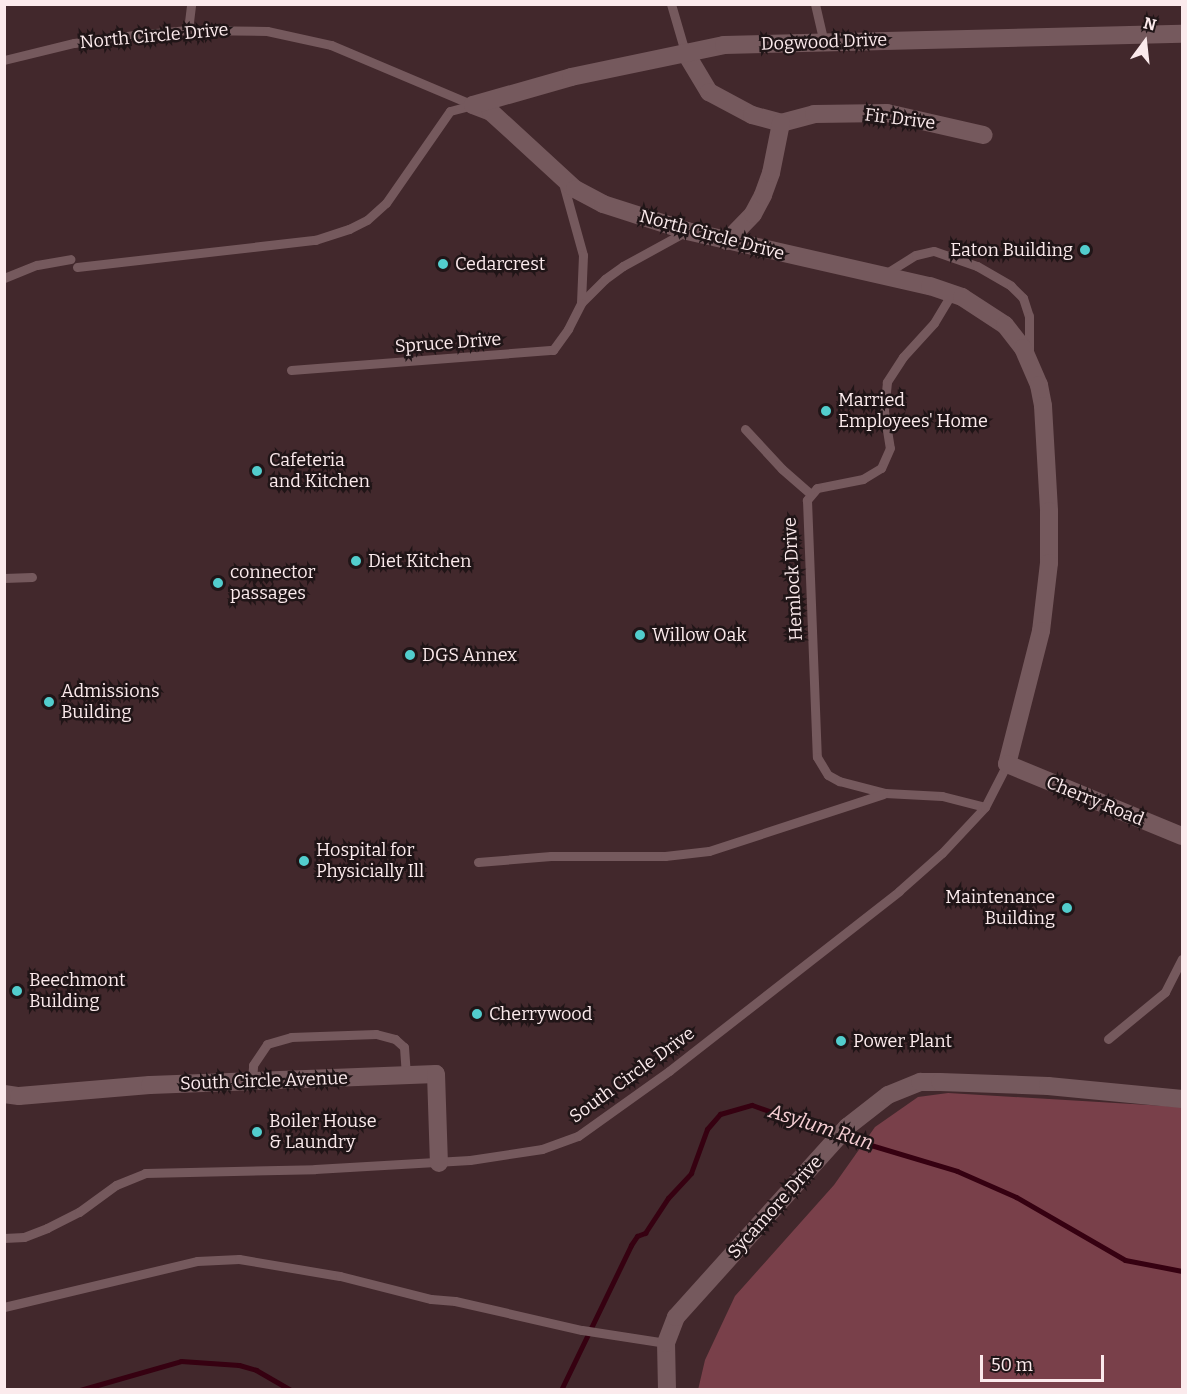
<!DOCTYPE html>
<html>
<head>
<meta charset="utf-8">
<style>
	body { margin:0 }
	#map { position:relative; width:1187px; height:1394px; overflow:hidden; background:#42282c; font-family:Bitter,serif }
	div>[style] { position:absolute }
	.green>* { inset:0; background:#79404a }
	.stream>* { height:5px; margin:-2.5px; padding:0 2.5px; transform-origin:2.5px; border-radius:2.5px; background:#360111 }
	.service>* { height:9px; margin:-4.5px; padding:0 4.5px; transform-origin:4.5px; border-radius:4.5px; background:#75595d }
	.minor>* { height:18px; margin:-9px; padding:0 9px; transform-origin:9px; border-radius:9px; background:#75595d }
	.dots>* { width:16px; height:16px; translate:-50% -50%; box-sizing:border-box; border:3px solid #201517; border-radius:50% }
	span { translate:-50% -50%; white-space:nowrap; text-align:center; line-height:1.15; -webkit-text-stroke:5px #201517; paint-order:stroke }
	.street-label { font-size:18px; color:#fbeaec }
	.poi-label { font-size:18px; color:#fbeaec }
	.right { translate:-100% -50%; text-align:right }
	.left { translate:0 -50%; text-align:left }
	.water-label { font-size:20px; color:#f7d0d5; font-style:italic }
	.frame { position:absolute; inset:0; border:6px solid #fbeaec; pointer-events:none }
	.north { position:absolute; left:1115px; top:12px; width:60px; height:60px; -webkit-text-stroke:4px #201517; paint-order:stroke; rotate:15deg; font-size:16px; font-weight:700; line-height:24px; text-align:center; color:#fbeaec }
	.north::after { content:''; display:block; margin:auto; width:21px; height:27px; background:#fbeaec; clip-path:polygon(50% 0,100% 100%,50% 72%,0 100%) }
	.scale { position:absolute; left:980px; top:1355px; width:124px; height:27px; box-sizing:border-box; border:3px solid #fbeaec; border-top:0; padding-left:8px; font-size:18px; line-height:21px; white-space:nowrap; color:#fbeaec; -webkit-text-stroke:4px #201517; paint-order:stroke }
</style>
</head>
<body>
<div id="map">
	<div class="green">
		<i style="clip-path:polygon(948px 1093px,1182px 1107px,1182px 1389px,698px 1390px,705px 1360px,735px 1296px,834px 1185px,875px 1127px,918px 1097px)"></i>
	</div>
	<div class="stream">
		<i style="left:844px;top:1137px;width:118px;rotate:16.7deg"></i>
		<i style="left:957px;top:1171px;width:64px;rotate:23.8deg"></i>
		<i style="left:1016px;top:1197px;width:126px;rotate:30deg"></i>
		<i style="left:1125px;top:1260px;width:58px;rotate:10.9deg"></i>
		<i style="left:80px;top:1390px;width:105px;rotate:-16deg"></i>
		<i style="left:181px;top:1361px;width:58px;rotate:3.9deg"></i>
		<i style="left:239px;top:1365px;width:18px;rotate:16deg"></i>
		<i style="left:256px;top:1370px;width:39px;rotate:30deg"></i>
		<i style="left:561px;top:1390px;width:161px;rotate:-64.2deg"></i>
		<i style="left:631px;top:1245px;width:11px;rotate:-56deg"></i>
		<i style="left:637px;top:1236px;width:9px;rotate:-21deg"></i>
		<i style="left:645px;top:1233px;width:42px;rotate:-56.7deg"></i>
		<i style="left:668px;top:1198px;width:34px;rotate:-47deg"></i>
		<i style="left:691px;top:1173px;width:47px;rotate:-70deg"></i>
		<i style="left:707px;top:1129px;width:20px;rotate:-49deg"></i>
		<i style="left:720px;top:1114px;width:33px;rotate:-16deg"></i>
		<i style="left:752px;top:1105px;width:88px;rotate:19.3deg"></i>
	</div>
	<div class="service">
		<i style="left:671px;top:4px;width:50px;rotate:73.7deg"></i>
		<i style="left:815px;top:4px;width:39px;rotate:77deg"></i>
		<i style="left:188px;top:30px;width:26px;rotate:-83deg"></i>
		<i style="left:4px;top:60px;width:72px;rotate:-13.7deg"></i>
		<i style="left:74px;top:43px;width:61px;rotate:-7.6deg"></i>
		<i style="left:134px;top:35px;width:54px;rotate:-5.3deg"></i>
		<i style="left:188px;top:30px;width:79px;rotate:0.7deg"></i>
		<i style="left:267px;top:31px;width:66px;rotate:12.3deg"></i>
		<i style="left:331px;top:45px;width:154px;rotate:22.9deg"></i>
		<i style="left:563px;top:183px;width:75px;rotate:74.5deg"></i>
		<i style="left:583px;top:255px;width:48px;rotate:92.4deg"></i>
		<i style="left:581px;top:303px;width:34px;rotate:-45deg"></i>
		<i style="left:605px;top:279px;width:22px;rotate:-36deg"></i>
		<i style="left:623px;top:266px;width:71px;rotate:-28.7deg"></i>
		<i style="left:77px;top:267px;width:240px;rotate:-6.5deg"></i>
		<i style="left:315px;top:240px;width:36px;rotate:-18deg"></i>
		<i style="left:349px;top:229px;width:20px;rotate:-27deg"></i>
		<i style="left:367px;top:220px;width:25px;rotate:-42deg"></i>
		<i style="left:386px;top:203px;width:112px;rotate:-55.2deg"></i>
		<i style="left:450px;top:111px;width:24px;rotate:-15deg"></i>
		<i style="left:885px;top:274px;width:36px;rotate:-32deg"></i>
		<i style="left:916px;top:255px;width:18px;rotate:-13deg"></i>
		<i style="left:934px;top:251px;width:46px;rotate:19.2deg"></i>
		<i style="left:977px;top:266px;width:39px;rotate:30deg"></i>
		<i style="left:1011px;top:286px;width:17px;rotate:45deg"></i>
		<i style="left:1023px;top:298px;width:19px;rotate:72deg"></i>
		<i style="left:1029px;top:316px;width:35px;rotate:90deg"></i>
		<i style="left:4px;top:278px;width:35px;rotate:-22deg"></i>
		<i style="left:37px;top:265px;width:34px;rotate:-10deg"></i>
		<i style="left:952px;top:293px;width:35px;rotate:121deg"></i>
		<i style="left:934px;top:323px;width:46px;rotate:132.4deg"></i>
		<i style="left:903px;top:357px;width:30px;rotate:123deg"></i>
		<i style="left:887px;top:382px;width:29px;rotate:96deg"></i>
		<i style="left:884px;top:411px;width:37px;rotate:81deg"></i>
		<i style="left:890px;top:448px;width:22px;rotate:114deg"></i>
		<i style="left:881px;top:468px;width:21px;rotate:149deg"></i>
		<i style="left:863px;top:479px;width:47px;rotate:168.9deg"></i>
		<i style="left:817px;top:488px;width:16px;rotate:130deg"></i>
		<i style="left:807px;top:500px;width:257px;rotate:87.8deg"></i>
		<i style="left:817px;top:757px;width:21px;rotate:59deg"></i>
		<i style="left:828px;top:775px;width:13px;rotate:29deg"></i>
		<i style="left:839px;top:781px;width:48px;rotate:14.6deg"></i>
		<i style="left:885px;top:793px;width:57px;rotate:3deg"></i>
		<i style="left:942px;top:796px;width:44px;rotate:14.3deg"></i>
		<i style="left:291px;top:370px;width:263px;rotate:-4.4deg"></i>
		<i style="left:553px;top:350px;width:26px;rotate:-54deg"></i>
		<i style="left:568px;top:329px;width:29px;rotate:-63deg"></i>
		<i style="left:745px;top:429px;width:54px;rotate:47.2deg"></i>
		<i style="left:782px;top:469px;width:37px;rotate:41deg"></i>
		<i style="left:4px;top:578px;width:28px;rotate:-2deg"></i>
		<i style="left:478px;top:862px;width:73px;rotate:-4.7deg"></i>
		<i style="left:551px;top:856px;width:114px"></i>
		<i style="left:665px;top:856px;width:44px;rotate:-6.5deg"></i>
		<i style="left:709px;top:851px;width:183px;rotate:-18.1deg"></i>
		<i style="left:1108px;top:1039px;width:74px;rotate:-39.5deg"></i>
		<i style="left:1165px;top:992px;width:37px;rotate:-63deg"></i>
		<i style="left:252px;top:1081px;width:16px;rotate:-86deg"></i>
		<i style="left:253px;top:1065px;width:25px;rotate:-56deg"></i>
		<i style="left:267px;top:1044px;width:25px;rotate:-16deg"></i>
		<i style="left:291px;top:1037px;width:85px;rotate:-2deg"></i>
		<i style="left:376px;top:1034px;width:20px;rotate:15deg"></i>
		<i style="left:395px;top:1039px;width:12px;rotate:42deg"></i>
		<i style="left:404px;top:1047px;width:28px;rotate:86deg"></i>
		<i style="left:4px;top:1238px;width:20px;rotate:-3deg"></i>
		<i style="left:24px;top:1237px;width:25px;rotate:-21deg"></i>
		<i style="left:47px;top:1228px;width:36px;rotate:-27deg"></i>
		<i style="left:79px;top:1212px;width:46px;rotate:-36.1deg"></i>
		<i style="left:116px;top:1185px;width:31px;rotate:-22deg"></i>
		<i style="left:145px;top:1173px;width:170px;rotate:-1.3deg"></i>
		<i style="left:315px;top:1169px;width:155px;rotate:-3.3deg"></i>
		<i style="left:470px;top:1160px;width:73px;rotate:-8.7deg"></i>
		<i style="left:542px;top:1149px;width:38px;rotate:-20deg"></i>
		<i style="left:578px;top:1136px;width:112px;rotate:-35.5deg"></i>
		<i style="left:669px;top:1071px;width:292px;rotate:-38deg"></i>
		<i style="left:899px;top:891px;width:57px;rotate:-41.5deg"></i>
		<i style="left:942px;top:853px;width:63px;rotate:-46.9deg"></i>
		<i style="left:985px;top:807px;width:48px;rotate:-62.9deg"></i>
		<i style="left:4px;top:1307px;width:198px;rotate:-13.4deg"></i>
		<i style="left:197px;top:1261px;width:42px;rotate:-2.7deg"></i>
		<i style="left:239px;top:1259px;width:102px;rotate:9.6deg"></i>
		<i style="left:340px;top:1276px;width:94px;rotate:14.2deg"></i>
		<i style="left:431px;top:1299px;width:24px;rotate:5deg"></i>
		<i style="left:455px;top:1301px;width:130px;rotate:12.9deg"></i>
		<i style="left:582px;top:1330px;width:85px;rotate:8.8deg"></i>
	</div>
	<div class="minor">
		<i style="left:685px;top:52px;width:47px;rotate:59deg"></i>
		<i style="left:709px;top:92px;width:49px;rotate:28.1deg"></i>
		<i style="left:752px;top:115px;width:30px;rotate:15deg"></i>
		<i style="left:781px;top:123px;width:34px;rotate:-15deg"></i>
		<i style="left:814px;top:114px;width:73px;rotate:-0.8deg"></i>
		<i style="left:887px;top:113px;width:99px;rotate:12.8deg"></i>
		<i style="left:473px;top:105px;width:19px;rotate:21deg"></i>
		<i style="left:491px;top:112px;width:114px;rotate:42.5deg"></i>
		<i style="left:575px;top:189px;width:32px;rotate:28deg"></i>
		<i style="left:603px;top:204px;width:88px;rotate:17.8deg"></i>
		<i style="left:687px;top:231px;width:249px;rotate:12.8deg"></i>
		<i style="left:930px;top:286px;width:34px;rotate:19deg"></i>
		<i style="left:962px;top:297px;width:51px;rotate:33.1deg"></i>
		<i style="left:1005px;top:325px;width:29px;rotate:52deg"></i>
		<i style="left:1023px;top:348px;width:40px;rotate:66.6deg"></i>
		<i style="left:1039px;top:385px;width:21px;rotate:79deg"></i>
		<i style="left:1043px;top:406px;width:105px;rotate:86.7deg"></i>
		<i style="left:1049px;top:511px;width:52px;rotate:90deg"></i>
		<i style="left:1049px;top:563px;width:68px;rotate:96.7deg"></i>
		<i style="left:1041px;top:631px;width:137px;rotate:104.3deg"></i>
		<i style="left:1007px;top:764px;width:189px;rotate:22.4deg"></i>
		<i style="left:473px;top:105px;width:102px;rotate:-15.9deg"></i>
		<i style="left:571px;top:77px;width:156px;rotate:-11.8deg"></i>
		<i style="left:724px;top:45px;width:458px;rotate:-1.4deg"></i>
		<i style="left:727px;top:241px;width:37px;rotate:-46deg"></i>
		<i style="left:753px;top:214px;width:21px;rotate:-62deg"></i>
		<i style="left:763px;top:195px;width:23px;rotate:-70deg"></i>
		<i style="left:771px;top:173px;width:51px;rotate:-78.7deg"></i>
		<i style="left:4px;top:1094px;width:15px;rotate:8deg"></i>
		<i style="left:19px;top:1096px;width:131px;rotate:-4.8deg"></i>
		<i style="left:150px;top:1085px;width:286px;rotate:-2.2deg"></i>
		<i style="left:436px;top:1074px;width:89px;rotate:88.1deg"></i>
		<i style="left:667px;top:1390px;width:47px;rotate:-91.2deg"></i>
		<i style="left:666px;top:1343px;width:28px;rotate:-69deg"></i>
		<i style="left:676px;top:1317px;width:256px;rotate:-48deg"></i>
		<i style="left:847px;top:1127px;width:52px;rotate:-38deg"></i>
		<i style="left:888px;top:1095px;width:35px;rotate:-22deg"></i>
		<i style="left:920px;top:1082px;width:20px"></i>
		<i style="left:940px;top:1082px;width:108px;rotate:2.1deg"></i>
		<i style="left:1048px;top:1086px;width:135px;rotate:5.5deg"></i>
	</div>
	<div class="dots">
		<i style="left:1085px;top:250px;background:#52cdcd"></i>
		<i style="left:443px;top:264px;background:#52cdcd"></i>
		<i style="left:826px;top:411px;background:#52cdcd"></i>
		<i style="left:257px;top:471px;background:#52cdcd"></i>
		<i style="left:356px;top:561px;background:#52cdcd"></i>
		<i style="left:218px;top:583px;background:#52cdcd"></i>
		<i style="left:640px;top:635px;background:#52cdcd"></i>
		<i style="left:410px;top:655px;background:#52cdcd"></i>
		<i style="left:49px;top:702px;background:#52cdcd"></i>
		<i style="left:304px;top:861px;background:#52cdcd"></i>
		<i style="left:1067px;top:908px;background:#52cdcd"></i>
		<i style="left:17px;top:991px;background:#52cdcd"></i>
		<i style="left:477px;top:1014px;background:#52cdcd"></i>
		<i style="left:841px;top:1041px;background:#52cdcd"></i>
		<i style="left:257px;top:1132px;background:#52cdcd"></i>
	</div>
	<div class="street-label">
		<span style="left:154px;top:36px;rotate:-5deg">North Circle Drive</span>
		<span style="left:824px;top:42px;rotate:-2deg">Dogwood Drive</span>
		<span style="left:900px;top:119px;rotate:7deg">Fir Drive</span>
		<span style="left:712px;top:235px;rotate:15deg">North Circle Drive</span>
		<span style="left:448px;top:343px;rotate:-4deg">Spruce Drive</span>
		<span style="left:793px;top:579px;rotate:-93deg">Hemlock Drive</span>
		<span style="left:1095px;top:801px;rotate:22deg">Cherry Road</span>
		<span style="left:632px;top:1075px;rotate:-36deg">South Circle Drive</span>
		<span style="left:264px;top:1081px;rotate:-2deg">South Circle Avenue</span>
		<span style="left:775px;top:1207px;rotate:-48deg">Sycamore Drive</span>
	</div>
	<div class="poi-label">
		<span class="right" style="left:1073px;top:250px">Eaton Building</span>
		<span class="left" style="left:455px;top:264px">Cedarcrest</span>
		<span class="left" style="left:838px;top:411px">Married<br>Employees' Home</span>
		<span class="left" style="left:269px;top:471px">Cafeteria<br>and Kitchen</span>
		<span class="left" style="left:368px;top:561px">Diet Kitchen</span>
		<span class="left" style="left:230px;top:583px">connector<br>passages</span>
		<span class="left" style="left:652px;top:635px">Willow Oak</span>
		<span class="left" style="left:422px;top:655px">DGS Annex</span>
		<span class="left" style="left:61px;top:702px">Admissions<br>Building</span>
		<span class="left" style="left:316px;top:861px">Hospital for<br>Physicially Ill</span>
		<span class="right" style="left:1055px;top:908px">Maintenance<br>Building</span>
		<span class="left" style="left:29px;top:991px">Beechmont<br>Building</span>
		<span class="left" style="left:489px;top:1014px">Cherrywood</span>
		<span class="left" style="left:853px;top:1041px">Power Plant</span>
		<span class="left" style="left:269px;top:1132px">Boiler House<br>&amp; Laundry</span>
	</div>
	<div class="water-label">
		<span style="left:821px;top:1127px;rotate:18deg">Asylum Run</span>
	</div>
	<div class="frame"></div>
	<div class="north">N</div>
	<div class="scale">50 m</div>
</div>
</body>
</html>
